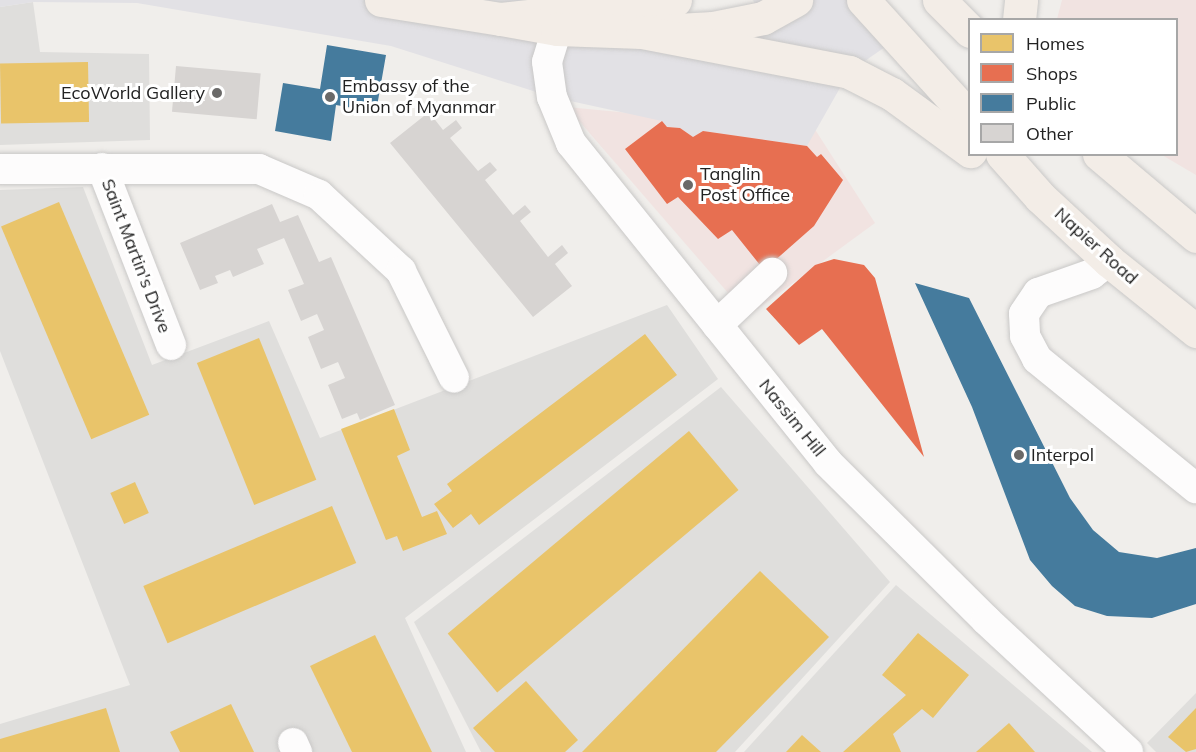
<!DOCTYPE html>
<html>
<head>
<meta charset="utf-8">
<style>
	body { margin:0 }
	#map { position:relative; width:1196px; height:752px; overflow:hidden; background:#f0eeeb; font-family:Mulish,sans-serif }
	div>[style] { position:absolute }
	.residential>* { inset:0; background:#dfdedc }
	.commercial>* { inset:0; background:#f1e3e1 }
	.plaza>* { inset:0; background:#e2e1e5 }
	.homes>* { inset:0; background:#e9c46a; transform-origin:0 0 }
	.shops>* { inset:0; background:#e76f51 }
	.public>* { inset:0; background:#457b9d }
	.building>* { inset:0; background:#d7d4d2; transform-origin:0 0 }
	.roads { filter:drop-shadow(0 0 2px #c9c8c7) drop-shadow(0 0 2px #c9c8c7) }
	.minor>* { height:30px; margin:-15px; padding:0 15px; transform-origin:15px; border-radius:15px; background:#fdfcfc }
	.major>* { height:33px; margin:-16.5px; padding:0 16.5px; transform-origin:16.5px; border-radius:16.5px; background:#f3ede7 }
	.dots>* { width:16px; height:16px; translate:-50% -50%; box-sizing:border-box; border:3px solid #fff; border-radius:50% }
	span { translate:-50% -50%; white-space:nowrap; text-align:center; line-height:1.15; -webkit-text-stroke:6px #fff; paint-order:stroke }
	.poi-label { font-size:18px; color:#222 }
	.left { translate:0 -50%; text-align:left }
	.right { translate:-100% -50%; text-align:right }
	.street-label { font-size:18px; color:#222 }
	.legend { position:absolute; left:968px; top:18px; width:210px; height:138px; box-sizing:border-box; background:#fff; border:2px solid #a7a7a7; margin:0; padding:8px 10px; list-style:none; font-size:18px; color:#222 }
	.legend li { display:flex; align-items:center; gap:12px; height:30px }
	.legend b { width:30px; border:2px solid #a7a7a7 }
</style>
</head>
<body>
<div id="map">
	<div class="residential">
		<i style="clip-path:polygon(33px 2px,40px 52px,149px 54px,150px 140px,0 145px,0 7px)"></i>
		<i style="clip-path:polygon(83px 187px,152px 365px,269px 321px,320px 438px,667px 305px,718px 379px,405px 618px,466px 752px,0 752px,0 724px,130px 685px,0 351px,0 190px)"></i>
		<i style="clip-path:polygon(721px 387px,890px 582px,735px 752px,481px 752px,414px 622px)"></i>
		<i style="clip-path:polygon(896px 585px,1092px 752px,744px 752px)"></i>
		<i style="clip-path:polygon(1196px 693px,1196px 752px,1156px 752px,1147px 743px)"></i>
	</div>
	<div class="commercial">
		<i style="clip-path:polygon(1062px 0,1196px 0,1196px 175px,1162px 155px,1176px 154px,1176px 20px,1057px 19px)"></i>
		<i style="clip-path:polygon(567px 107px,816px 131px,875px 223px,748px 316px)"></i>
	</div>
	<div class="plaza">
		<i style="clip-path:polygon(0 0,675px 0,504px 18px,762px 18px,753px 0,863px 0,898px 38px,849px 72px,807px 146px,704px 131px,693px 137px,680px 128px,667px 127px,662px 121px,552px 97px,391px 46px,137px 3px,33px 2px,0 7px)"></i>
	</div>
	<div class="homes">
		<i style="left:88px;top:62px;width:60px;height:88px;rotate:89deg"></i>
		<i style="left:59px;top:202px;width:231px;height:63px;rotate:67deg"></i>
		<i style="clip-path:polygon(645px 334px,677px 375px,479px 525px,471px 514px,453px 528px,434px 504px,452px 491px,447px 484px)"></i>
		<i style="left:259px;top:338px;width:153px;height:67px;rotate:68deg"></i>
		<i style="clip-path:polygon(394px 409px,410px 450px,397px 456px,422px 517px,437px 511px,447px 534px,403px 551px,397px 536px,386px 540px,341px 429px)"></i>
		<i style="left:689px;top:431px;width:77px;height:315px;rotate:50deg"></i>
		<i style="left:135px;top:482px;width:34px;height:27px;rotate:66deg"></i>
		<i style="left:332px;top:506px;width:62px;height:205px;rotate:67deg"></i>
		<i style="clip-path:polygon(760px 571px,829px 637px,716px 752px,582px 752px)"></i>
		<i style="clip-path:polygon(918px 633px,969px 675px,933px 718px,922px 709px,893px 734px,901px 752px,843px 752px,906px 695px,882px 675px)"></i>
		<i style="clip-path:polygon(375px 635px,432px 752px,352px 752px,310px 666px)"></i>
		<i style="clip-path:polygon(526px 681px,578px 740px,565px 752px,495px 752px,473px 728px)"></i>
		<i style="clip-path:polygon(231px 704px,254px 752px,180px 752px,170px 732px)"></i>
		<i style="clip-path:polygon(106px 708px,120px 752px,0 752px,0 739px)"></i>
		<i style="clip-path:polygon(1196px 708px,1196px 749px,1186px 752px,1168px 737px)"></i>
		<i style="clip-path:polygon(1009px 723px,1035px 752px,976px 752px)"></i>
		<i style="clip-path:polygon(802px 735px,821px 752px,786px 752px)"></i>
	</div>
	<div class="shops">
		<i style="clip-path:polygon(662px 121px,667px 127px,680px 128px,693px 137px,703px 131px,807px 146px,817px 157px,821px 154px,843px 180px,814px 226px,764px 270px,732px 230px,718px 239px,678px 197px,667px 204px,625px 149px)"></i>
		<i style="clip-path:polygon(834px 259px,864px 265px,875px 278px,924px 457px,822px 329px,799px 345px,766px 309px,815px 265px)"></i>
	</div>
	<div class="public">
		<i style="clip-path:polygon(327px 45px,386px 55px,376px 112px,336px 105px,331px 141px,275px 131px,283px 83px,320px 89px)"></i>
		<i style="clip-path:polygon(915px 283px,969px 298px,1070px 498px,1093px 530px,1119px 552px,1157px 558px,1196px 548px,1196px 604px,1152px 618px,1107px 616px,1075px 606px,1052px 586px,1030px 560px,972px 407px)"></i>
	</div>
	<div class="building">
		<i style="left:176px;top:66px;width:85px;height:46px;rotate:5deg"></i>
		<i style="clip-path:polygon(429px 112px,443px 130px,456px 120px,462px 128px,450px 138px,478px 171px,490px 162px,497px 170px,485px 180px,513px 215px,525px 205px,531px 212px,520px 221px,548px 257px,562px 245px,568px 253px,555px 264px,572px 286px,533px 317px,390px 143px)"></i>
		<i style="clip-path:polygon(272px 204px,280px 222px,298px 215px,319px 262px,331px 257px,395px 405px,360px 420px,357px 413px,342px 419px,328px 385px,345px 378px,338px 362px,321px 369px,308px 337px,324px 330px,317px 314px,301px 321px,288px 290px,304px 284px,284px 238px,257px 249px,264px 264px,233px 277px,230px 270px,215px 276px,218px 283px,200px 290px,180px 243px)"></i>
	</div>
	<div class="roads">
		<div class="minor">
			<i style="left:557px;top:29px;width:34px;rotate:107deg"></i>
			<i style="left:547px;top:62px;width:35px;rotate:82deg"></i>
			<i style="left:552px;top:97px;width:50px;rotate:67.6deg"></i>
			<i style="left:571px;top:143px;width:410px;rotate:51.2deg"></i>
			<i style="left:828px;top:463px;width:223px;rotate:44.8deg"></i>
			<i style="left:986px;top:620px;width:194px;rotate:42.9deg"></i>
			<i style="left:102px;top:168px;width:190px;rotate:68.7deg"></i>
			<i style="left:0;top:169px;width:259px"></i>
			<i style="left:259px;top:169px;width:65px;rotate:23.4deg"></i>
			<i style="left:319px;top:195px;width:112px;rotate:42.8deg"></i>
			<i style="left:401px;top:271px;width:119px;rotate:63.6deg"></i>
			<i style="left:1109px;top:261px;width:21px;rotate:143deg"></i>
			<i style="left:1092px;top:274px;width:57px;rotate:160.6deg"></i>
			<i style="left:1038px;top:293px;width:25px;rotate:124deg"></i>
			<i style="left:1024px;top:314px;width:22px;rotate:87deg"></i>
			<i style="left:1025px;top:336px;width:26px;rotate:62deg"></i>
			<i style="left:1037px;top:359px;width:205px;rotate:39.1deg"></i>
			<i style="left:717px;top:325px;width:76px;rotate:-43.4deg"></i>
			<i style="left:293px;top:743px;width:10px;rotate:66deg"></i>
		</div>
		<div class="major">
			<i style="left:381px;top:0;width:121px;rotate:9deg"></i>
			<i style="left:501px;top:19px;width:175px;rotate:-6.2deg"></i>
			<i style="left:863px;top:0;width:159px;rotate:47.8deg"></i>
			<i style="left:939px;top:0;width:44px;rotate:45deg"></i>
			<i style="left:501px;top:19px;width:57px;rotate:10.1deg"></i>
			<i style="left:557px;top:29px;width:85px;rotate:2deg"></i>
			<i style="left:642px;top:32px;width:71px;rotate:-3.2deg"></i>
			<i style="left:713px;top:28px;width:51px;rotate:-11.3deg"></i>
			<i style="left:763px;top:18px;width:38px;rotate:-29deg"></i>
			<i style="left:1019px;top:20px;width:20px;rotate:-84deg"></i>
			<i style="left:642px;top:32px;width:211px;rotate:10.9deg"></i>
			<i style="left:849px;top:72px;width:48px;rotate:27.1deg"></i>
			<i style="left:892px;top:94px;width:97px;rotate:36.2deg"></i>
			<i style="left:1002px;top:154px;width:57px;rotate:48.5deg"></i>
			<i style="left:1040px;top:197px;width:94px;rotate:42.8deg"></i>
			<i style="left:1109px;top:261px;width:112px;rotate:38.8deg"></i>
			<i style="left:1099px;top:154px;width:127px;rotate:40.2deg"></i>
		</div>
	</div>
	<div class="dots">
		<i style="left:217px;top:93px;background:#6a6968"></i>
		<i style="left:330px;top:97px;background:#6a6968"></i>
		<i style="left:688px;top:185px;background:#6a6968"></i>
		<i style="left:1019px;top:455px;background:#6a6968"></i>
	</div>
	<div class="poi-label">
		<span class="left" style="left:342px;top:97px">Embassy of the<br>Union of Myanmar</span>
		<span class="right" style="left:205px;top:93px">EcoWorld Gallery</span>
		<span class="left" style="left:700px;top:185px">Tanglin<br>Post Office</span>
		<span class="left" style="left:1031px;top:455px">Interpol</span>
	</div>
	<div class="street-label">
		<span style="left:1096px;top:246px;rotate:42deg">Napier Road</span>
		<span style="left:136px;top:256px;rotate:69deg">Saint Martin's Drive</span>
		<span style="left:792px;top:418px;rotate:51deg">Nassim Hill</span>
	</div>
	<ul class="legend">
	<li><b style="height:16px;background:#e9c46a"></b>Homes</li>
	<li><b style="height:16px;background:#e76f51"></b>Shops</li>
	<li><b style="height:16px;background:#457b9d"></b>Public</li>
	<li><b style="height:16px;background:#d7d4d2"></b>Other</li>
	</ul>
</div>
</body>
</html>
